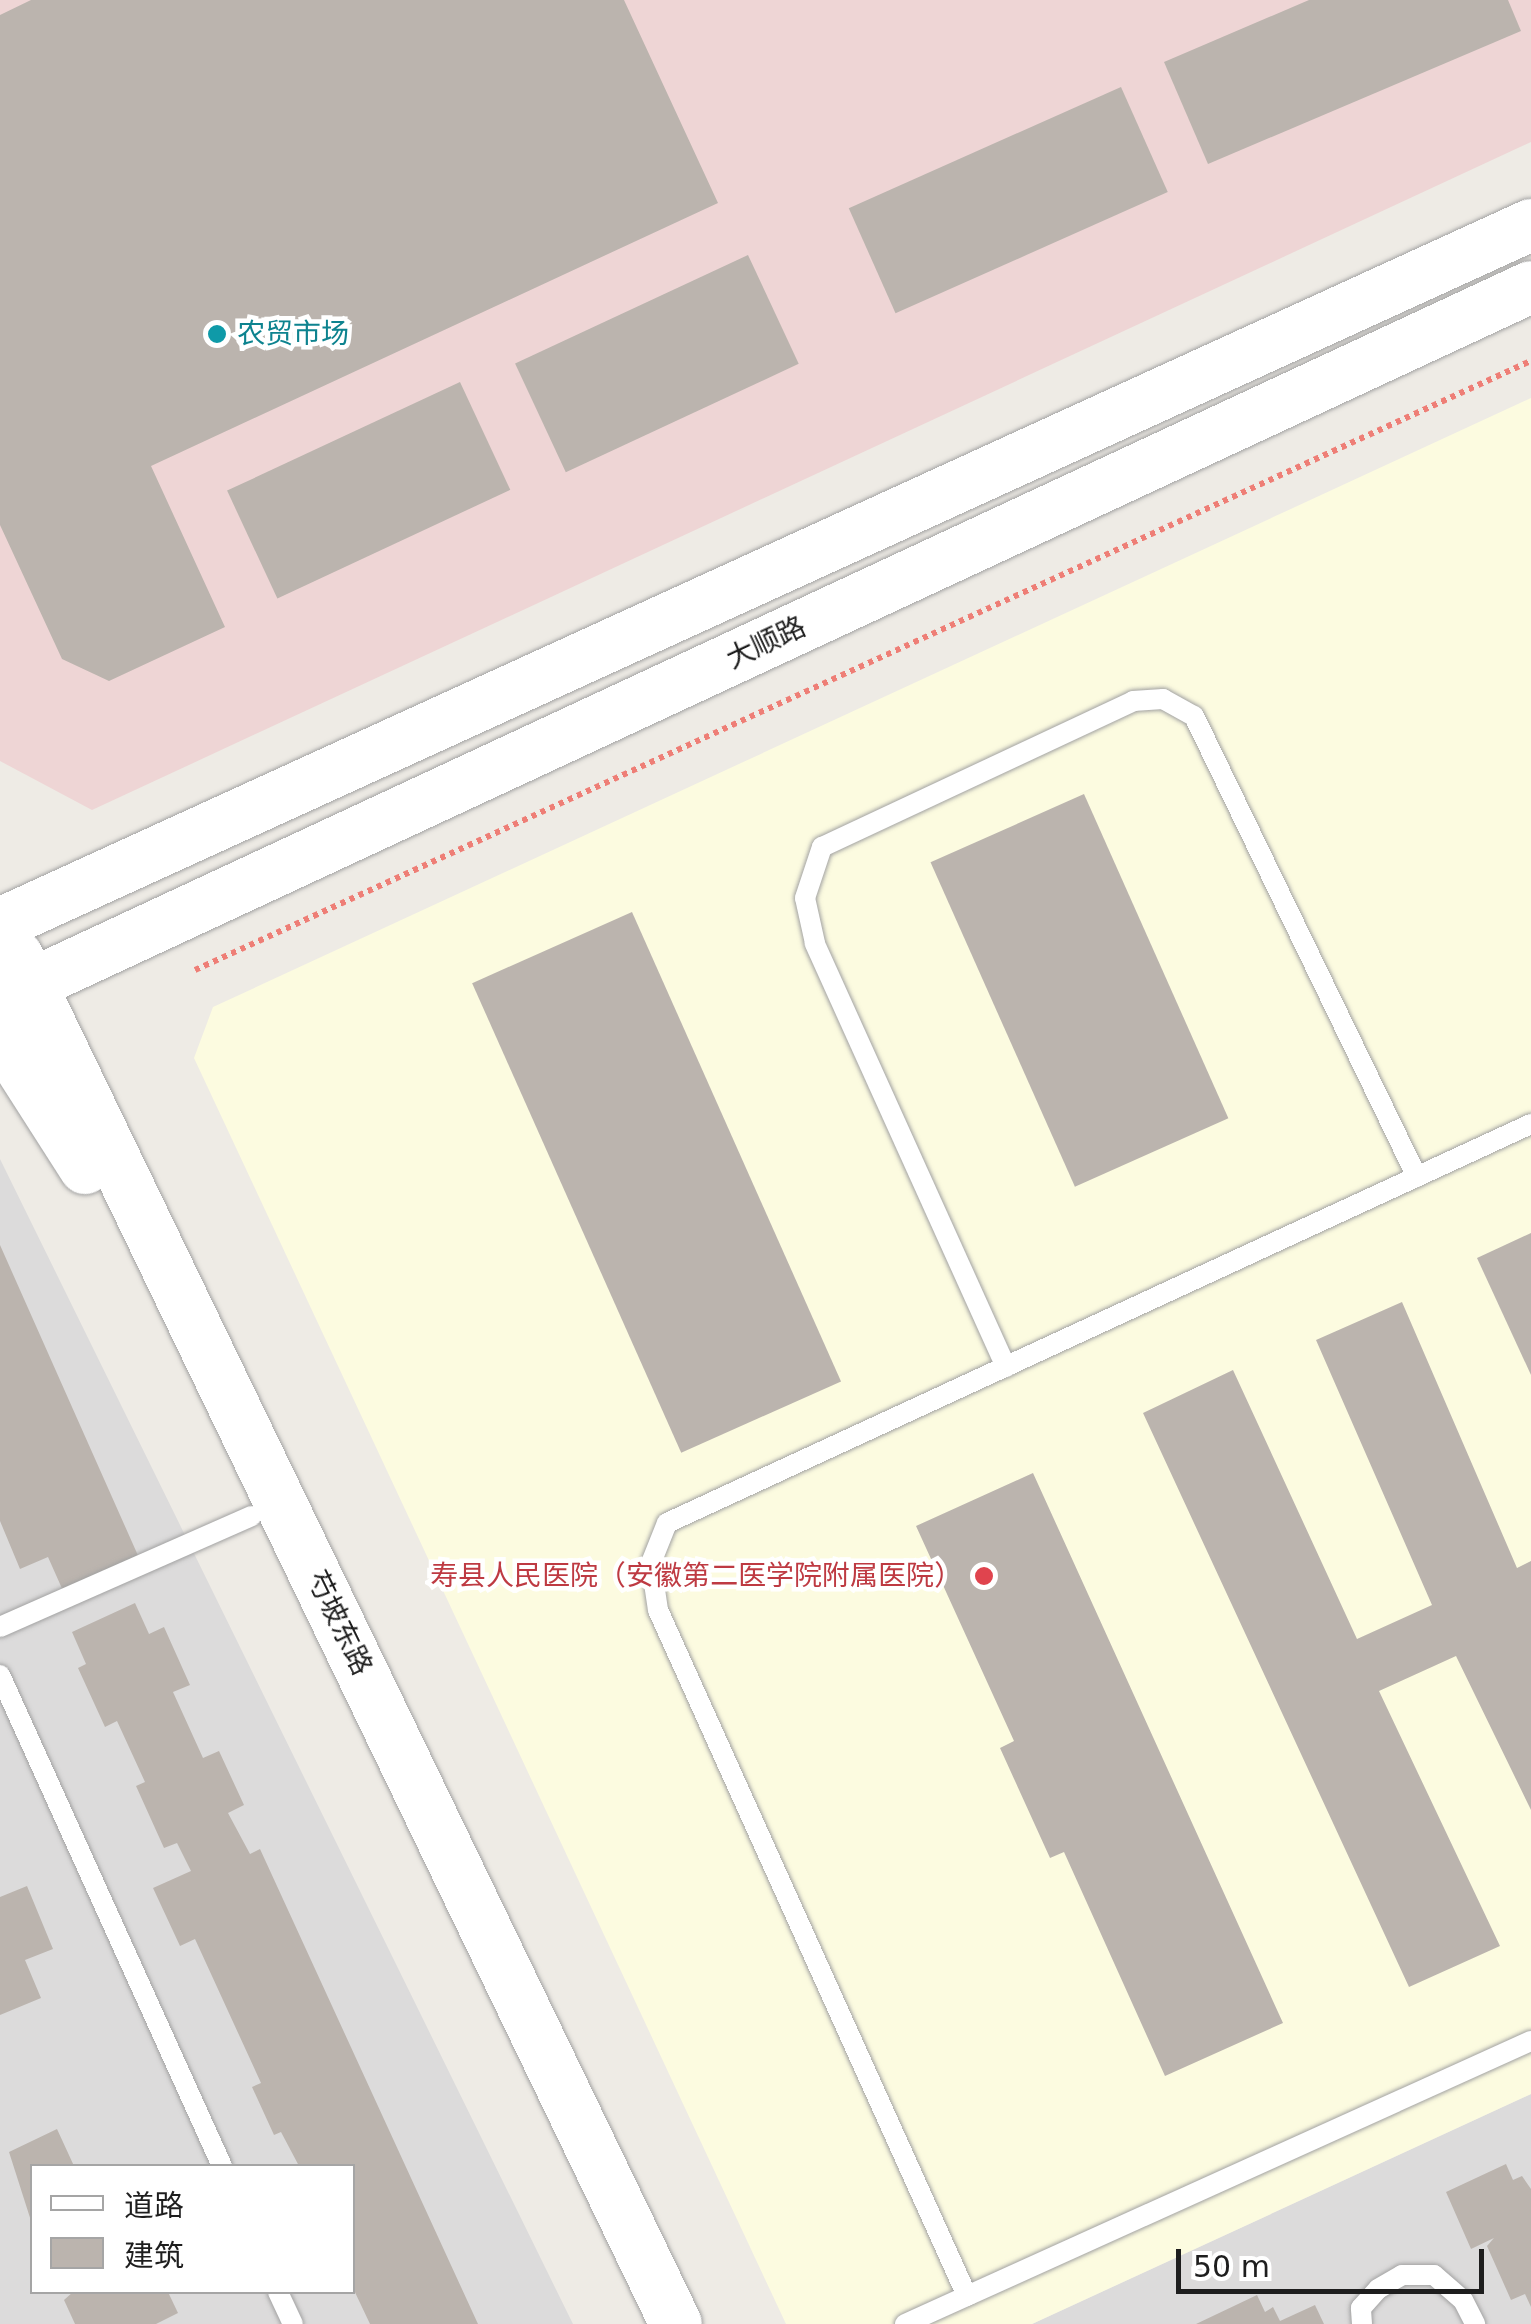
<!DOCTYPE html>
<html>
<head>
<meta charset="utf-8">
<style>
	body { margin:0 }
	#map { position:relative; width:1531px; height:2324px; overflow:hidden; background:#eeebe5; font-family:"DejaVu Sans","Noto Sans SC",sans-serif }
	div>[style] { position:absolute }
	.residential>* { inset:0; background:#dcdbdb }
	.commercial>* { inset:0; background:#eed5d5 }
	.education>* { inset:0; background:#fcfbe0 }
	.building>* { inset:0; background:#bbb4ae; transform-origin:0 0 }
	.path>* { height:6px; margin-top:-3px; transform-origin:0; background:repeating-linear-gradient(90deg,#ee7e76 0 5px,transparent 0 10px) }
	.roads { filter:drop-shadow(0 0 2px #a2a2a2) drop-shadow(0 0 2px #a2a2a2) }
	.service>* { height:20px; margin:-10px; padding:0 10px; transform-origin:10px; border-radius:10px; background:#fff }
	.tertiary>* { height:52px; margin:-26px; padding:0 26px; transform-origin:26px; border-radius:26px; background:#fff }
	.dots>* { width:28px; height:28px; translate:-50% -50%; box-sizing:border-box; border:5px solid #fff; border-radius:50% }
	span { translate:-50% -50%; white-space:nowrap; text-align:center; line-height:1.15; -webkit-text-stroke:9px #fff; paint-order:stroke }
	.culture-label { font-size:28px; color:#0d838f }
	.left { translate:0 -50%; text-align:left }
	.street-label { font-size:28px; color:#1e1e1e }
	.health-label { font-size:28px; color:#be3a42 }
	.right { translate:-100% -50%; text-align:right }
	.legend { position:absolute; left:30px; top:2164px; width:325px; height:130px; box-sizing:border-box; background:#fff; border:2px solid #a5a5a5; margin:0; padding:12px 18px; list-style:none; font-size:30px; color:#1e1e1e }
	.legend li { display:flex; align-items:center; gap:20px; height:50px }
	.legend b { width:50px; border:2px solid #a5a5a5 }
	.scale { position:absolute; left:1176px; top:2249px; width:308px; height:45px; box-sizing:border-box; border:5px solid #1e1e1e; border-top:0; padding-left:12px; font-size:30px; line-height:35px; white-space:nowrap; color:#1e1e1e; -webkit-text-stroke:8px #fff; paint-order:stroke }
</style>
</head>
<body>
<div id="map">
	<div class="residential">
		<i style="clip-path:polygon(evenodd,0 1159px,573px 2324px,0 2324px,0 1159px,32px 2166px,352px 2166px,352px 2292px,32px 2292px,32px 2166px)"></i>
		<i style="clip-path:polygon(1531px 2094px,1531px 2324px,1032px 2324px)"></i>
	</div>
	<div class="commercial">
		<i style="clip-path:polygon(0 0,1531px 0,1531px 142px,92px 810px,0 761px)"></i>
	</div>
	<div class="education">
		<i style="clip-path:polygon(1531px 398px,1531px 2094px,1032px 2324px,786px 2324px,194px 1058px,213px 1007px)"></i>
	</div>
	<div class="building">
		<i style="clip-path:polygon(31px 0,624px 0,718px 203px,151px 466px,225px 627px,109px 681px,62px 659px,0 525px,0 15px)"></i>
		<i style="clip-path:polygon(1309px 0,1508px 0,1521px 31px,1208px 164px,1164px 62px)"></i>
		<i style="left:1121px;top:87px;width:115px;height:298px;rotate:66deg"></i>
		<i style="left:748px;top:255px;width:120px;height:257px;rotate:65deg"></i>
		<i style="left:460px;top:382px;width:119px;height:257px;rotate:65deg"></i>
		<i style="left:1084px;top:794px;width:355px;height:168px;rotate:66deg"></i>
		<i style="left:632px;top:912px;width:514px;height:175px;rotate:66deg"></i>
		<i style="clip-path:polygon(1531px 1233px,1531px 1375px,1477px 1258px)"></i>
		<i style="clip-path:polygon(0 1245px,144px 1569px,68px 1602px,48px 1557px,20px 1569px,0 1521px)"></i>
		<i style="clip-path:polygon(1402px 1302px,1517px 1568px,1531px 1561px,1531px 1810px,1456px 1656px,1379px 1691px,1500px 1946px,1409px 1987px,1143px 1413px,1233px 1370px,1357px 1639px,1432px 1605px,1316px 1340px)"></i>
		<i style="clip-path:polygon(1033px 1473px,1283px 2023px,1165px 2076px,1064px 1852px,1050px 1858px,1000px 1748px,1014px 1741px,916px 1526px)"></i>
		<i style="clip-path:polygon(135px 1603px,149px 1634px,164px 1627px,190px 1685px,173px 1692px,203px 1758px,219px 1751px,244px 1805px,228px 1813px,250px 1854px,260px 1849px,478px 2324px,370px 2324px,352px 2286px,352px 2166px,299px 2166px,281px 2132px,274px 2135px,252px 2087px,261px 2083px,195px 1939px,180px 1946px,153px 1888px,191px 1871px,177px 1843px,164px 1848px,136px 1786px,145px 1782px,117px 1721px,105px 1727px,78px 1668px,86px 1664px,72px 1632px)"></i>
		<i style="clip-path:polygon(27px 1886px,53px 1949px,25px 1960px,41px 1998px,0 2015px,0 1897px)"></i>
		<i style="clip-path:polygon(57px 2129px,74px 2166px,32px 2166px,32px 2224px,9px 2152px)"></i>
		<i style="clip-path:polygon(1506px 2164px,1513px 2180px,1522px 2176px,1531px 2189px,1531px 2307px,1525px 2294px,1511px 2300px,1487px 2246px,1494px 2238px,1471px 2249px,1446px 2192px)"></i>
		<i style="clip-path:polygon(73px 2292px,168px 2292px,178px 2313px,156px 2324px,75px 2324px,64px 2300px)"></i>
		<i style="clip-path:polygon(1257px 2295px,1265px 2312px,1273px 2307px,1280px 2321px,1315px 2305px,1324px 2324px,1196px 2324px)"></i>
	</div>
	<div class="path">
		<i style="left:195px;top:970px;width:1468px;rotate:-24.51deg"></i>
	</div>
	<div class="roads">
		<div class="service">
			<i style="left:1006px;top:1367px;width:465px;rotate:-114.3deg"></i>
			<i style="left:815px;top:943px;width:46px;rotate:-102.5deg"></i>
			<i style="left:805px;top:898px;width:54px;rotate:-71.6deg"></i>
			<i style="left:822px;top:847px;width:344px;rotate:-25.1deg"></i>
			<i style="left:1133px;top:701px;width:30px;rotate:-4deg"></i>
			<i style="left:1163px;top:699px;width:35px;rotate:29deg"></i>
			<i style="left:1194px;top:716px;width:512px;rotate:64.19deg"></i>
			<i style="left:0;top:1627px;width:275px;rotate:-23.8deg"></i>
			<i style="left:0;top:1675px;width:539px;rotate:65.67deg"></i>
			<i style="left:278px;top:2292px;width:35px;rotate:65deg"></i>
			<i style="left:967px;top:2296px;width:752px;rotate:-114.25deg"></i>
			<i style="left:658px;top:1610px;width:48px;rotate:-98.5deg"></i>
			<i style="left:651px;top:1563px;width:43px;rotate:-68.2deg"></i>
			<i style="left:667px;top:1523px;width:952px;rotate:-24.79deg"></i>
			<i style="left:905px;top:2324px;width:687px;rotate:-24.33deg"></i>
			<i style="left:1362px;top:2324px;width:16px;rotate:-94deg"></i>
			<i style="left:1361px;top:2308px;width:25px;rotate:-48deg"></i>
			<i style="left:1378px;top:2289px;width:28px;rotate:-30deg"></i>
			<i style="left:1402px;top:2275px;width:32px"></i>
			<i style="left:1434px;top:2275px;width:38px;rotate:41deg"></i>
			<i style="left:1463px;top:2300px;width:27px;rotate:63deg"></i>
		</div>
		<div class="tertiary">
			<i style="left:0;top:924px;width:1683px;rotate:-24.54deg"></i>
			<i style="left:17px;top:956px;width:1518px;rotate:64.28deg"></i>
			<i style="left:0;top:999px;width:1688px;rotate:-24.94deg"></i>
			<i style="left:0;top:1035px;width:158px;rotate:57.4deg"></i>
		</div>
	</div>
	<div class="dots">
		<i style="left:217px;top:334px;background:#0f9aa8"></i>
		<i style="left:984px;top:1576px;background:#e0444e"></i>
	</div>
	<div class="culture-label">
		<span class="left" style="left:237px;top:334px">农贸市场</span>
	</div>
	<div class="street-label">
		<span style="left:766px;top:643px;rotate:-25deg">大顺路</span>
		<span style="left:339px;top:1623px;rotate:64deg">芍坡东路</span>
	</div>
	<div class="health-label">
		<span class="right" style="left:962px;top:1576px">寿县人民医院（安徽第二医学院附属医院）</span>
	</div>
	<ul class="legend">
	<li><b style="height:12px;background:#fff"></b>道路</li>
	<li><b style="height:28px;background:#bbb4ae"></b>建筑</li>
	</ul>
	<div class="scale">50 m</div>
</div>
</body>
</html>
